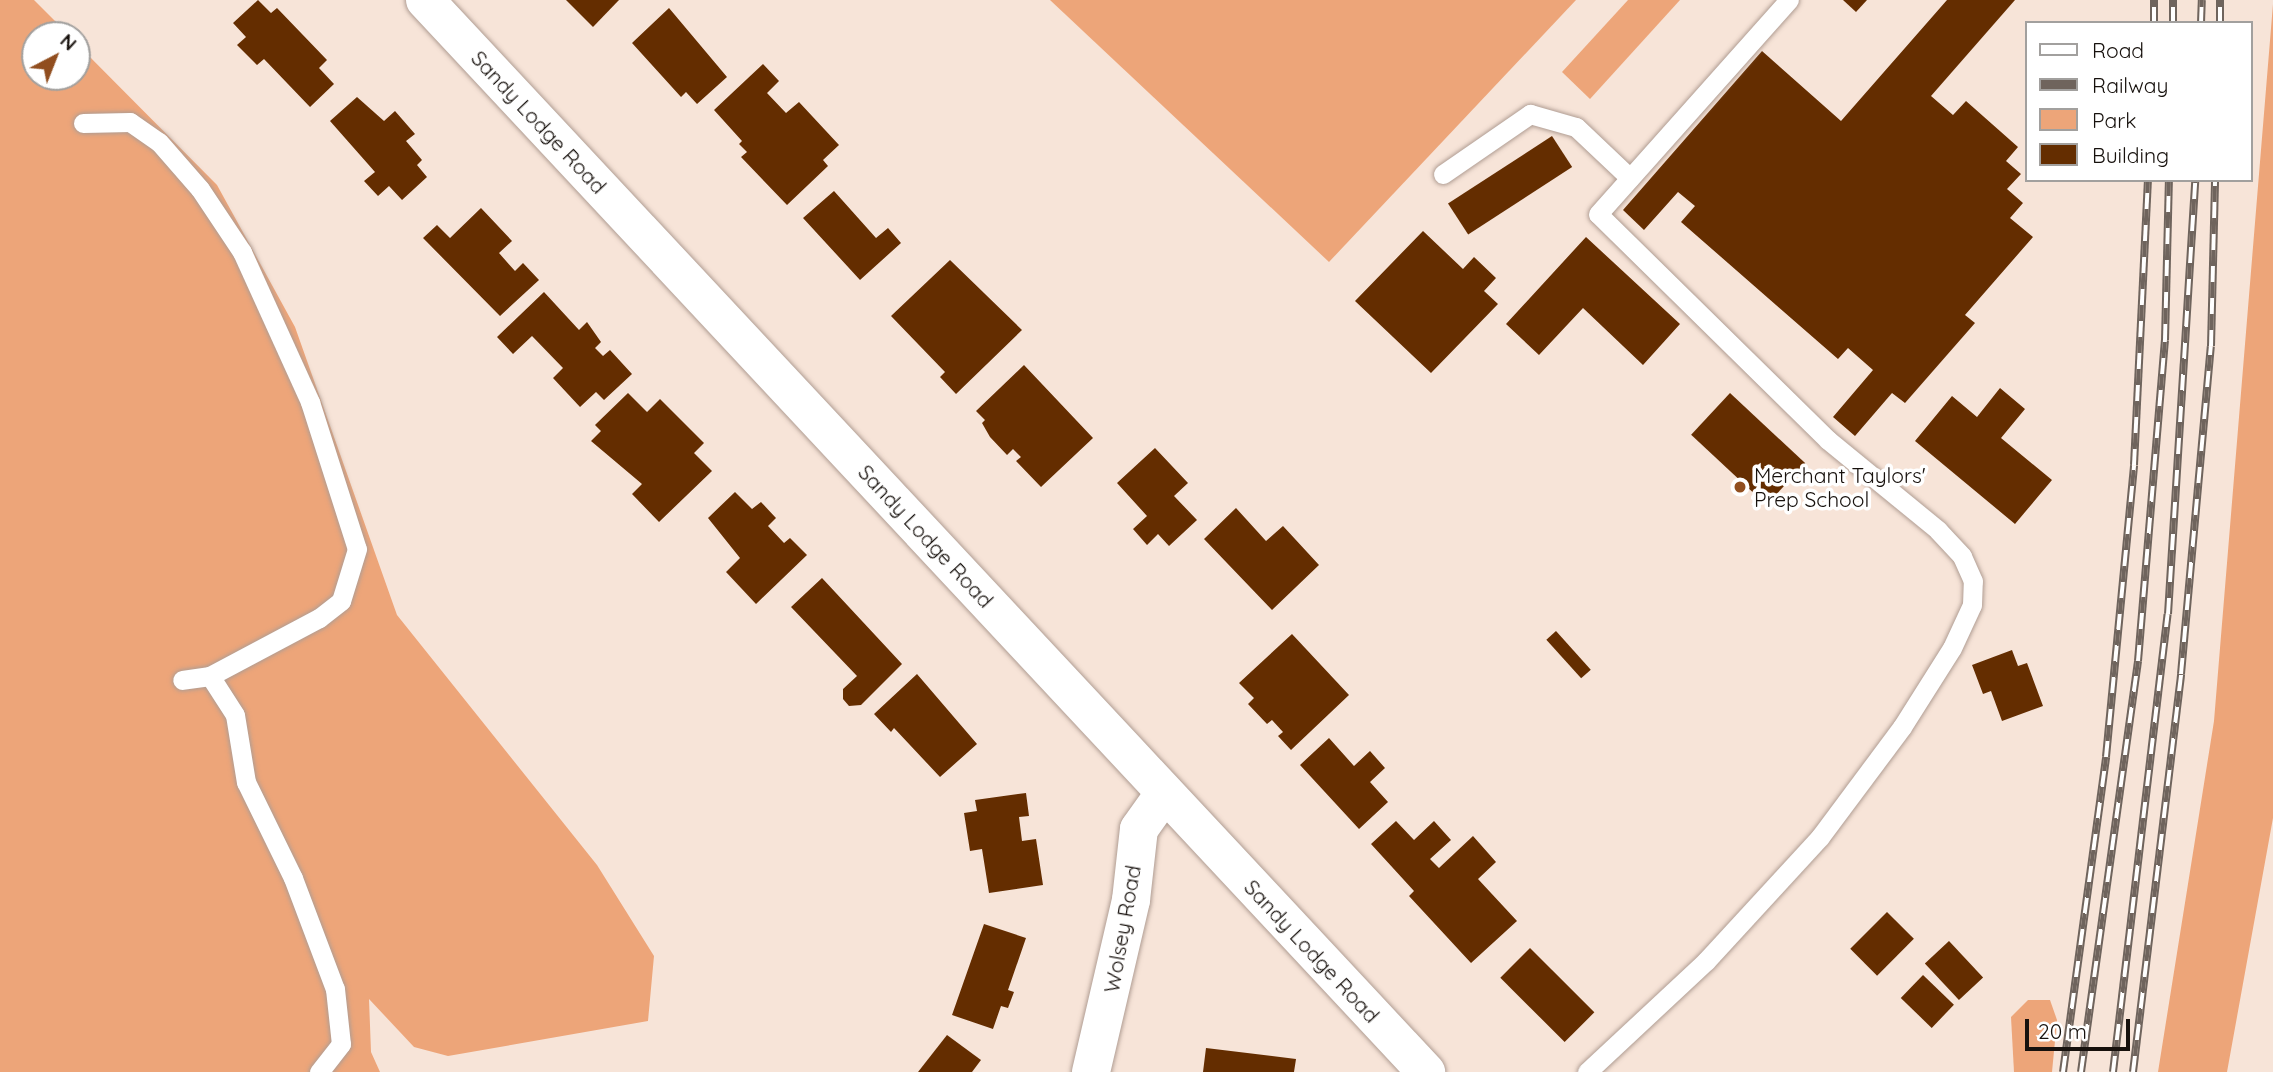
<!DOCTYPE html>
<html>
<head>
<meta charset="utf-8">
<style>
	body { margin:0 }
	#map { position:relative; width:2273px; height:1072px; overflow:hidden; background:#f7e4d8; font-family:Quicksand,sans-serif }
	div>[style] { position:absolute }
	.green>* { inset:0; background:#eda579 }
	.building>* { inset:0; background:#642d00; transform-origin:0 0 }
	.roads { filter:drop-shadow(0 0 2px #b09d93) drop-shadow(0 0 2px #b09d93) }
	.service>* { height:19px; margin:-9.5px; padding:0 9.5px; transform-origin:9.5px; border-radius:9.5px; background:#fff }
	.minor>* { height:38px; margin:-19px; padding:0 19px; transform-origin:19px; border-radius:19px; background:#fff }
	.rail>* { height:8px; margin-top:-4px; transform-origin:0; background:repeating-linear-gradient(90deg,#fff 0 16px,#6f645d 0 32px); box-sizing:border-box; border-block:2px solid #6f645d }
	.dots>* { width:19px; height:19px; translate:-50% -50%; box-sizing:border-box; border:4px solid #fff; border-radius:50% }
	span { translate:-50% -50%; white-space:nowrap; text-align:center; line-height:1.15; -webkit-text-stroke:7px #fff; paint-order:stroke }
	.street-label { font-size:21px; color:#17110d }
	.poi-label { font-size:21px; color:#17110d }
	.left { translate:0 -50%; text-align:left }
	.legend { position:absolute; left:2025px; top:21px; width:228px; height:161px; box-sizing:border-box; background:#fff; border:2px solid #a2a09e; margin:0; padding:9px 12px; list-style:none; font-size:21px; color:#17110d }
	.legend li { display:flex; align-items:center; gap:14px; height:35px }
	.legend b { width:35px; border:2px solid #a2a09e }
	.north { position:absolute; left:21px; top:21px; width:70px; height:70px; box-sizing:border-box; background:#fff; border:2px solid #a2a09e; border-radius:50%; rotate:42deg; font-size:19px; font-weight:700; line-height:28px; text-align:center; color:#17110d }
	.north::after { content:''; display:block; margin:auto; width:24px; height:32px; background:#914e1f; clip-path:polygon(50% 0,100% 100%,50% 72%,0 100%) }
	.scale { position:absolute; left:2025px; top:1019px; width:105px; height:32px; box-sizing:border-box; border:4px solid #17110d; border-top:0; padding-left:9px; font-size:21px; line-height:24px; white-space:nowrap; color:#17110d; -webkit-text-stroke:5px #fff; paint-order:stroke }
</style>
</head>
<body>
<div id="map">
	<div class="green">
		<i style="clip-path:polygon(0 0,34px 0,69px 35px,35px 35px,35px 77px,77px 77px,77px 44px,217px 185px,295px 327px,397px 615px,597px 865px,654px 956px,648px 1021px,448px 1056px,414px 1047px,369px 999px,371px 1052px,380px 1072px,0 1072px)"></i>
		<i style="clip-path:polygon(1050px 0,1576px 0,1329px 262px)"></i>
		<i style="clip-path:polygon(1628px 0,1680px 0,1590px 99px,1562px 72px)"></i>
		<i style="clip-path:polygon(2273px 4px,2273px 818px,2227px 1072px,2158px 1072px,2214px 721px)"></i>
		<i style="clip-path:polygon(2028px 1000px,2050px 1000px,2057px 1020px,2052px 1072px,2014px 1072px,2011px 1017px)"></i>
	</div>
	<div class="building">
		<i style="clip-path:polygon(258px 0,271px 13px,277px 8px,327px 60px,319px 68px,334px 84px,310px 107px,264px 59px,257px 65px,237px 45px,246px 37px,233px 23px)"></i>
		<i style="clip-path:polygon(566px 0,619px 0,593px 27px)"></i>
		<i style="clip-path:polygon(1843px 0,1867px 0,1856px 12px)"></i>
		<i style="clip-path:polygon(1947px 0,2015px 0,1931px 96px,1953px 115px,1966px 101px,2018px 147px,2006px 161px,2021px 174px,2007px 189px,2023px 203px,2010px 218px,2033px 237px,1965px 315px,1975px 323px,1905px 403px,1892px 393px,1855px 436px,1833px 417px,1873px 370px,1848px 348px,1838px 359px,1681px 222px,1695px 206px,1678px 192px,1644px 230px,1623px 210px,1762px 51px,1841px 121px)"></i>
		<i style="clip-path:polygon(669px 8px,727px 77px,697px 104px,686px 92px,681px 97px,632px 43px)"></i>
		<i style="clip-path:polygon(763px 64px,779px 81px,767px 93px,786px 113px,799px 102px,839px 145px,823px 160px,828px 166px,787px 205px,741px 157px,747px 152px,739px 144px,742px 141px,714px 110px)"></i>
		<i style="clip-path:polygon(357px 97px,384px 121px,395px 111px,415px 134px,406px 141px,422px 160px,417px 165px,427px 177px,402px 200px,389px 186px,378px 196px,364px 181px,375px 172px,330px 121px)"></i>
		<i style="left:1552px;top:136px;width:37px;height:124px;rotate:57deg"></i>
		<i style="clip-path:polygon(834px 191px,876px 238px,888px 228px,901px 243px,860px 280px,803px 218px)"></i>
		<i style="clip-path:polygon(481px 208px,512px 241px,499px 253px,515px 271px,523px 263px,539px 280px,500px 316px,423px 238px,437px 225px,450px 238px)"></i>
		<i style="clip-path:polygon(1423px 231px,1463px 269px,1474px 257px,1496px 278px,1484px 291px,1498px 304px,1431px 373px,1355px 301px)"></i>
		<i style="clip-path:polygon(1586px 237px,1680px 324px,1643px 365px,1583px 308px,1539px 355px,1506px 324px)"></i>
		<i style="clip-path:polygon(950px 260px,1022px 330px,956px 394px,940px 377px,945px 372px,891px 316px)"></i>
		<i style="clip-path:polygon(544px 292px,579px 330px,587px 322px,601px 342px,595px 348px,603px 356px,610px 350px,632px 374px,604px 400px,596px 392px,580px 407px,553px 378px,563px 368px,532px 336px,513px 354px,497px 337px)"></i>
		<i style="clip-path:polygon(1024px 365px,1093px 438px,1041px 487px,1016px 461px,1021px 457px,1013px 449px,1007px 455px,990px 437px,982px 423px,985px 420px,976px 411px)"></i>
		<i style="clip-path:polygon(2000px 388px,2025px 409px,2001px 438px,2052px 480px,2015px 524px,1915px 441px,1952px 396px,1977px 417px)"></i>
		<i style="clip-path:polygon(628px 393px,647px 412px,660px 399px,704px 443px,694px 453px,712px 471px,659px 522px,632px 494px,642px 484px,591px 441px,601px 431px,595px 425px)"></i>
		<i style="left:1730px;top:393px;width:103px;height:57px;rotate:43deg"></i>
		<i style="clip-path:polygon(1155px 448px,1188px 483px,1174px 496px,1197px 520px,1169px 546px,1158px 534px,1147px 545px,1133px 529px,1147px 516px,1117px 483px)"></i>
		<i style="clip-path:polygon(735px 492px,752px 509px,761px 502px,776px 518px,768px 526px,784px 543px,790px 538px,807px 555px,756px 604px,726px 572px,740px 558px,708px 518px)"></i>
		<i style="clip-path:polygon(1236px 508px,1266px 541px,1283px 526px,1319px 565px,1272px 610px,1204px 539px)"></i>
		<i style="clip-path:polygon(822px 578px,902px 664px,861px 705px,849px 706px,843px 699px,843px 689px,857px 676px,791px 607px)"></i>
		<i style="left:1556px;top:631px;width:52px;height:13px;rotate:48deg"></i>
		<i style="clip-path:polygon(1292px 634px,1349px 695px,1291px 750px,1278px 736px,1283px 732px,1272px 720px,1267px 724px,1248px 704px,1254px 698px,1239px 683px)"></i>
		<i style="clip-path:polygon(2012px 650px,2018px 666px,2027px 663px,2043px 706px,2002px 721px,1991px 691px,1983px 694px,1972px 665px)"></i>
		<i style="clip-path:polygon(917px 674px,977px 744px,940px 777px,894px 728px,891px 732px,874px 714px)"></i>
		<i style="clip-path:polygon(1329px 738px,1354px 766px,1370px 751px,1385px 768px,1370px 782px,1388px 802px,1359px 829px,1300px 765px)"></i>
		<i style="clip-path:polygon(1026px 793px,1029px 816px,1019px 817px,1022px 841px,1036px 839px,1043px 885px,989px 893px,982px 849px,970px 851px,964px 813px,977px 811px,975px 800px)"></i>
		<i style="clip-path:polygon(1396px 821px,1414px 840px,1434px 821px,1451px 840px,1430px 859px,1439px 868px,1473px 836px,1496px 862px,1478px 879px,1517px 921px,1471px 963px,1409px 896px,1414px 891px,1371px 844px)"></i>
		<i style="left:1887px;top:912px;width:38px;height:52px;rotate:45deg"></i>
		<i style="clip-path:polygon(984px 924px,1026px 938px,1008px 990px,1014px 992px,1008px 1008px,1001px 1006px,993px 1029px,952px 1015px)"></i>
		<i style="left:1949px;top:941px;width:50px;height:33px;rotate:47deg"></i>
		<i style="left:1530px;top:948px;width:91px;height:42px;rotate:45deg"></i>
		<i style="left:1923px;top:975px;width:43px;height:32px;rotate:44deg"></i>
		<i style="clip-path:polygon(947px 1035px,981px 1060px,972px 1072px,918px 1072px)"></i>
		<i style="clip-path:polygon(1206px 1048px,1296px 1059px,1294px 1072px,1203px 1072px)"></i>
	</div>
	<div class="roads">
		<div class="service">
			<i style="left:83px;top:123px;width:47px;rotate:-1.2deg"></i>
			<i style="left:130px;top:122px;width:35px;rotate:35deg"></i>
			<i style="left:159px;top:142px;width:62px;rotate:48.9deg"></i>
			<i style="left:200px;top:189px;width:76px;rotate:56.3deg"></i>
			<i style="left:242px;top:252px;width:165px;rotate:65.6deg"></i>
			<i style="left:310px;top:402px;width:154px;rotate:72.3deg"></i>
			<i style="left:357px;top:549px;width:54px;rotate:107.1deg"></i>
			<i style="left:341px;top:601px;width:28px;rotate:142deg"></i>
			<i style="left:319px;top:618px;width:123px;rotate:152deg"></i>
			<i style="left:210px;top:676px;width:28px;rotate:172deg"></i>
			<i style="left:1443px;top:174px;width:106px;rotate:-34.6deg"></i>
			<i style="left:1530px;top:114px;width:48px;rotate:15.8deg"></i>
			<i style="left:1576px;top:127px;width:74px;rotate:43.4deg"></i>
			<i style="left:210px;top:676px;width:46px;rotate:57.3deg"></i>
			<i style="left:235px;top:715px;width:68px;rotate:80.7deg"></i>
			<i style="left:246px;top:782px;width:107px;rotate:63.9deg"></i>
			<i style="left:293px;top:878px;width:119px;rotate:69.3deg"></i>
			<i style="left:335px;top:989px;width:55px;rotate:83.8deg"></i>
			<i style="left:341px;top:1044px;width:36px;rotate:128deg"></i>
			<i style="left:1587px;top:1072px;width:163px;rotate:-43deg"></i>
			<i style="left:1706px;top:961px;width:168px;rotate:-47.4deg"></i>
			<i style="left:1820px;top:837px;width:137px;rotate:-53.3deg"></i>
			<i style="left:1902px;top:727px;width:93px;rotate:-57.7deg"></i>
			<i style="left:1952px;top:648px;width:47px;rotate:-65.1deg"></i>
			<i style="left:1972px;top:605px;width:24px;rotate:-88deg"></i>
			<i style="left:1973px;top:581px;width:27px;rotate:-114deg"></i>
			<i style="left:1962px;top:556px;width:35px;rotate:-133deg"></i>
			<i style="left:1938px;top:530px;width:142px;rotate:-140.7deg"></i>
			<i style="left:1828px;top:440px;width:322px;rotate:-135.5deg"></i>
			<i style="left:1598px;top:214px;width:287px;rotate:-48.3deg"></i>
		</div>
		<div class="minor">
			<i style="left:425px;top:0;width:1467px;rotate:46.96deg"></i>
			<i style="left:1091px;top:1072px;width:177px;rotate:-76.9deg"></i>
			<i style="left:1131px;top:900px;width:71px;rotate:-83.6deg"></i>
			<i style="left:1139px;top:829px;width:43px;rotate:-54.5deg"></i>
		</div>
	</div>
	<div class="rail">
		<i style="left:2154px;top:23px;width:23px;rotate:-90deg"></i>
		<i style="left:2173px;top:23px;width:23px;rotate:-90deg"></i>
		<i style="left:2201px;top:23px;width:23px;rotate:-88deg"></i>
		<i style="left:2220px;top:23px;width:23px;rotate:-90deg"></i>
		<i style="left:2063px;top:1072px;width:318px;rotate:-82.2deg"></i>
		<i style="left:2106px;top:757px;width:293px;rotate:-84.5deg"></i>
		<i style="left:2134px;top:465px;width:285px;rotate:-87.2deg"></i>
		<i style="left:2081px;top:1072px;width:415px;rotate:-82.1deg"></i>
		<i style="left:2138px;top:661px;width:322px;rotate:-85.2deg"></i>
		<i style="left:2165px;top:340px;width:160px;rotate:-88.6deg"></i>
		<i style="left:2113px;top:1072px;width:461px;rotate:-83.2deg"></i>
		<i style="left:2168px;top:614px;width:435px;rotate:-86.4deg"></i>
		<i style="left:2133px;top:1072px;width:401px;rotate:-83.1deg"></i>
		<i style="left:2181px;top:674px;width:329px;rotate:-84.8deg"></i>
		<i style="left:2211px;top:346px;width:166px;rotate:-88.6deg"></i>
	</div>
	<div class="dots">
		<i style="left:1740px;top:487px;background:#914e1f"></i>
	</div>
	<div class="street-label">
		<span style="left:539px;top:122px;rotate:47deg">Sandy Lodge Road</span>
		<span style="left:926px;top:536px;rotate:47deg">Sandy Lodge Road</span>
		<span style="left:1122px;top:929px;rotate:-80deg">Wolsey Road</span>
		<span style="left:1312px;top:951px;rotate:47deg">Sandy Lodge Road</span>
	</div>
	<div class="poi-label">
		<span class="left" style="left:1754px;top:487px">Merchant Taylors'<br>Prep School</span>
	</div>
	<ul class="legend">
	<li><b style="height:9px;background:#fff"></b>Road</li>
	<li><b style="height:9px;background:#6f645d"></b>Railway</li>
	<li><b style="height:19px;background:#eda579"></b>Park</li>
	<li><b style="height:19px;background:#642d00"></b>Building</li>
	</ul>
	<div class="north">N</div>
	<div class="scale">20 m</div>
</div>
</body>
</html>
